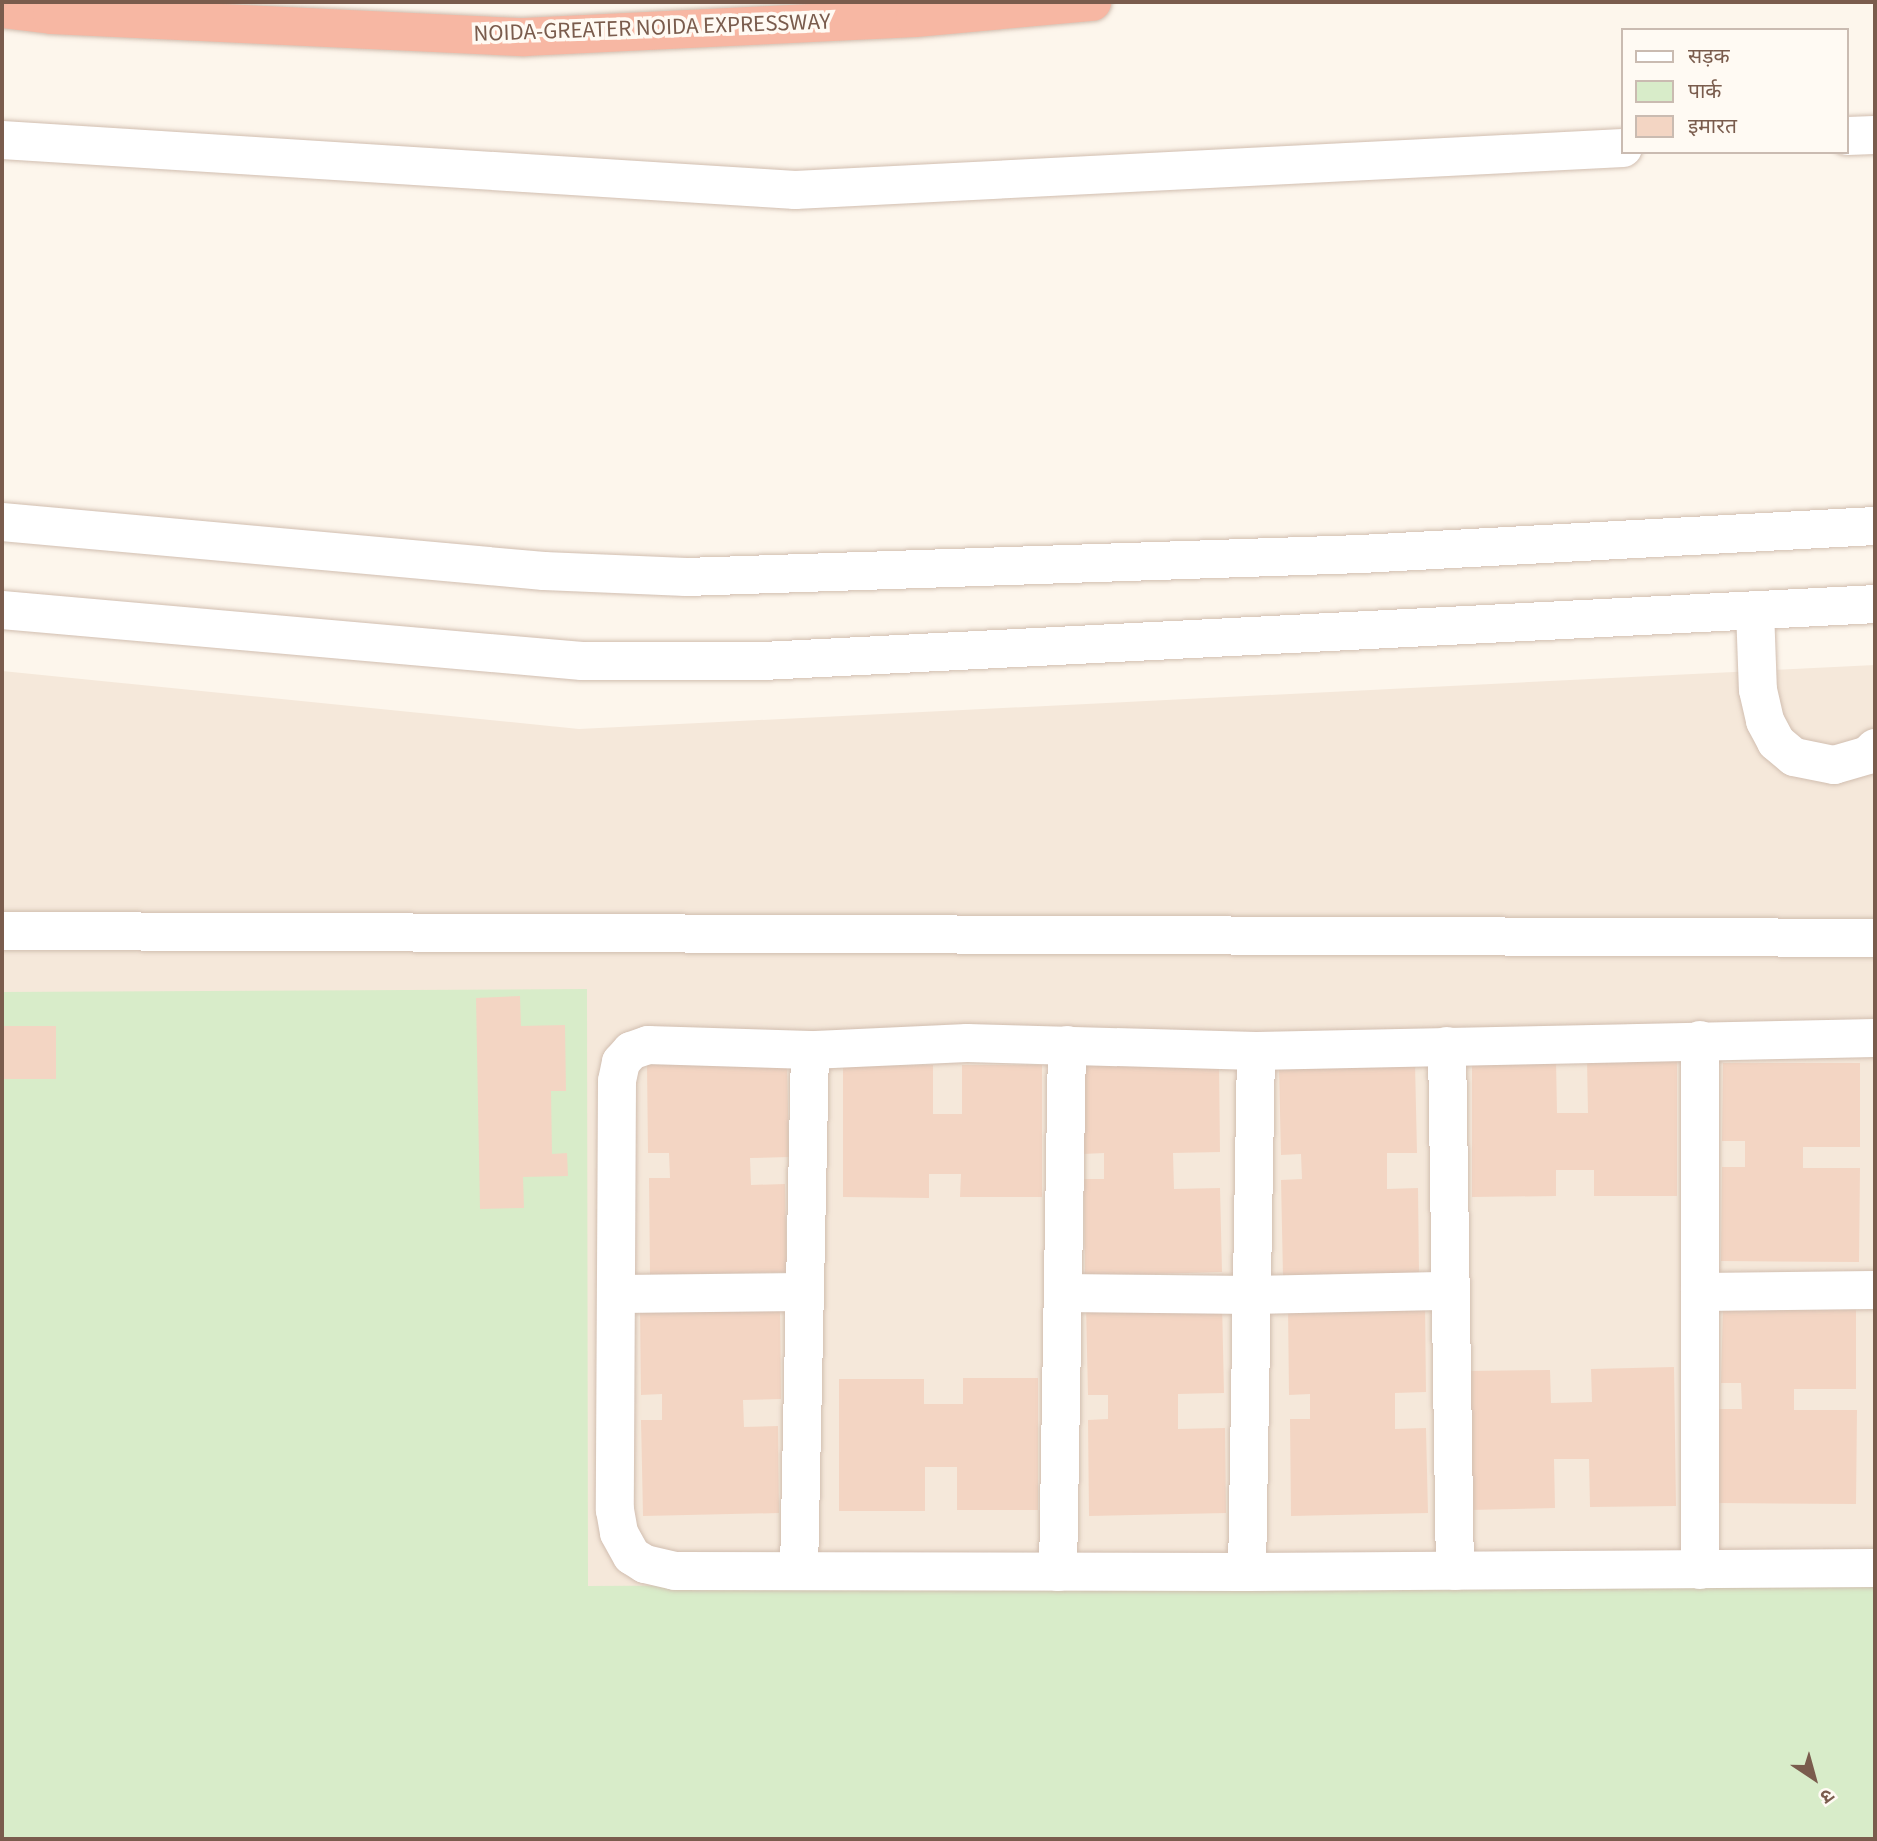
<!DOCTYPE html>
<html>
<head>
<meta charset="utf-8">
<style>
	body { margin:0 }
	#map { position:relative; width:1877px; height:1841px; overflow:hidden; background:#fdf6ec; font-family:"Source Sans 3","Noto Sans Devanagari",sans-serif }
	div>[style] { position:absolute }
	.residential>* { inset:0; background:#f5e8da }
	.green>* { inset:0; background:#d8ecc9 }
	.building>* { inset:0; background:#f3d5c3; transform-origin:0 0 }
	.roads { filter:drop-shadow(0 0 2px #d1beb0) drop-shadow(0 0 2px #d1beb0) }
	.minor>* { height:38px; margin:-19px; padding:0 19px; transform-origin:19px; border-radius:19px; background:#fff }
	.highway>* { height:38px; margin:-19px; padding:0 19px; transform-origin:19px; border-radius:19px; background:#f7b7a3 }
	span { translate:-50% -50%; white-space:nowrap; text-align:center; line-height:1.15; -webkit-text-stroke:7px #fffaf3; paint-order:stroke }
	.street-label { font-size:23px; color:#7a5c4d }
	.frame { position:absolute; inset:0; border:4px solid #7a5c4d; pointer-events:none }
	.legend { position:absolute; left:1621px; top:28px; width:228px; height:126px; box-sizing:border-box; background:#fffaf3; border:2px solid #cabbb1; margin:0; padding:9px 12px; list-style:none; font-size:21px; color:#7a5c4d }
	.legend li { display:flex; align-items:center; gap:14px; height:35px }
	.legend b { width:35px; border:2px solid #cabbb1 }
	.north { position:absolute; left:1779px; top:1743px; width:70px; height:70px; -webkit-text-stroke:5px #fffaf3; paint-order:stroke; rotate:144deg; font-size:19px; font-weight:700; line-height:28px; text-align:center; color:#7a5c4d }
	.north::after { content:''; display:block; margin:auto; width:24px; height:32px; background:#7a5c4d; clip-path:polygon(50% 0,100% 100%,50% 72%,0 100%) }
</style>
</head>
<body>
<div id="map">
	<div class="residential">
		<i style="clip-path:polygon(1875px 665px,1875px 1839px,2px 1839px,2px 671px,579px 729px)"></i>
	</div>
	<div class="green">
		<i style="clip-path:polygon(587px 989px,588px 1586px,1875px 1579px,1875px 1839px,2px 1839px,2px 992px)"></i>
	</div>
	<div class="building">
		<i style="clip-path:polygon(520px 996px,521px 1026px,565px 1025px,566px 1091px,551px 1091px,552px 1154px,567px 1153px,568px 1176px,523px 1177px,524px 1208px,480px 1209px,476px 998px)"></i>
		<i style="left:2px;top:1026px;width:54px;height:53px"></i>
		<i style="clip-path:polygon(1677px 1059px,1677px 1196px,1594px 1196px,1594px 1170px,1556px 1170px,1556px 1196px,1472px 1197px,1472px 1061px,1556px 1060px,1557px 1113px,1588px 1113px,1587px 1060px)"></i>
		<i style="clip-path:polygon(787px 1062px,789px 1157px,750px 1158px,751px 1185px,785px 1184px,787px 1272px,650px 1275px,649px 1178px,670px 1178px,669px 1153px,648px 1153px,647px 1065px)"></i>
		<i style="clip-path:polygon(1219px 1063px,1220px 1152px,1173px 1153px,1174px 1189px,1220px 1188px,1222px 1272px,1085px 1276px,1084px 1179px,1104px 1179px,1104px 1153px,1083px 1154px,1082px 1065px)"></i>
		<i style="clip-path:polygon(1415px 1063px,1417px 1153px,1387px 1153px,1387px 1189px,1418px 1188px,1419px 1273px,1283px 1276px,1281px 1180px,1302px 1179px,1301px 1154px,1281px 1155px,1279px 1066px)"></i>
		<i style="clip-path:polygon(1723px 1063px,1860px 1063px,1860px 1147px,1803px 1147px,1803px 1168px,1860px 1168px,1859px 1262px,1721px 1261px,1722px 1167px,1745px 1167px,1745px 1141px,1722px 1141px)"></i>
		<i style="clip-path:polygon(933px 1065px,933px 1114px,962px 1114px,962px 1065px,1042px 1065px,1042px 1197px,960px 1197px,961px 1174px,929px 1174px,929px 1198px,843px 1197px,843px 1066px)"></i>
		<i style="clip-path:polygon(780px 1303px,781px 1399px,743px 1400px,744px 1427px,778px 1426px,779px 1513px,643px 1516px,641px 1420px,662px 1420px,662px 1394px,641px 1395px,640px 1306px)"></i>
		<i style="clip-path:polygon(1222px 1303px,1224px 1393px,1178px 1394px,1178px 1429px,1225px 1428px,1226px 1513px,1089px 1516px,1088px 1420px,1108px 1419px,1108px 1395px,1088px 1395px,1086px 1306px)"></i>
		<i style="clip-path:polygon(1425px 1303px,1426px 1392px,1395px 1393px,1395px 1429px,1426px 1428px,1428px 1513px,1291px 1516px,1290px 1419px,1310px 1419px,1310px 1394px,1289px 1395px,1288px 1306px)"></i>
		<i style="clip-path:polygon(1723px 1305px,1856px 1305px,1856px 1389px,1794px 1389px,1794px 1410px,1857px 1410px,1856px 1504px,1718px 1503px,1719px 1409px,1742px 1409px,1741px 1383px,1721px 1383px)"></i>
		<i style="clip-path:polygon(1674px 1367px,1676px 1506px,1590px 1507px,1589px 1459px,1554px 1459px,1555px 1508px,1470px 1510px,1467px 1371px,1550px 1370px,1551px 1403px,1592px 1402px,1591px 1369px)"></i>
		<i style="clip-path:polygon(963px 1378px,1038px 1378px,1038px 1510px,957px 1510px,957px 1467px,925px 1467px,925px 1511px,839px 1511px,839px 1379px,924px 1379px,924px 1404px,963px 1404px)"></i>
	</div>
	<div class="roads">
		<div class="minor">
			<i style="left:1847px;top:136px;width:28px;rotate:-2deg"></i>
			<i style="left:2px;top:140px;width:795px;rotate:3.61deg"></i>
			<i style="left:795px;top:190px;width:829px;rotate:-2.9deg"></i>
			<i style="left:2px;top:522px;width:544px;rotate:5.17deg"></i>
			<i style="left:544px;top:571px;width:142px;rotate:2.4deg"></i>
			<i style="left:686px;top:577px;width:675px;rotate:-1.95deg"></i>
			<i style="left:1361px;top:554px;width:515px;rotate:-3.12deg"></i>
			<i style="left:2px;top:610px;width:582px;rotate:5.03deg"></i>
			<i style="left:582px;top:661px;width:181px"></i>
			<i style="left:763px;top:661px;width:1113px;rotate:-2.93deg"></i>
			<i style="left:1755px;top:610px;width:80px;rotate:87.9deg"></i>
			<i style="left:1758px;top:690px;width:32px;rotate:77deg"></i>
			<i style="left:1765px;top:721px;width:24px;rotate:62deg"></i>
			<i style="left:1776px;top:742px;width:23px;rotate:40deg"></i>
			<i style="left:1794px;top:757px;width:41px;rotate:11.3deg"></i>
			<i style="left:1834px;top:765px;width:35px;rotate:-16deg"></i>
			<i style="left:1868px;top:755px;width:10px;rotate:-45deg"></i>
			<i style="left:2px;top:931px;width:1873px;rotate:0.21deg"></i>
			<i style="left:1875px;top:1038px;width:619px;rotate:178.8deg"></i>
			<i style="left:1256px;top:1051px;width:289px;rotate:-178.4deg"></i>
			<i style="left:967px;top:1043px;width:157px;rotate:177.4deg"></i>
			<i style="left:810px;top:1050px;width:162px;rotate:-178.2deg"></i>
			<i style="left:648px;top:1045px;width:18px;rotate:161deg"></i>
			<i style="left:631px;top:1051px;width:15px;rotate:132deg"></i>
			<i style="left:621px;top:1062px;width:19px;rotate:102deg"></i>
			<i style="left:617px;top:1081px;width:429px;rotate:90.3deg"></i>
			<i style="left:615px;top:1510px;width:23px;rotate:80deg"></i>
			<i style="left:619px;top:1533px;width:26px;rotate:61deg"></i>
			<i style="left:632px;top:1556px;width:15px;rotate:32deg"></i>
			<i style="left:645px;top:1564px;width:31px;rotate:13deg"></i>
			<i style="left:675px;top:1571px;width:572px;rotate:0.1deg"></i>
			<i style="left:1247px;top:1572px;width:628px;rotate:-0.36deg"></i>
			<i style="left:1700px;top:1040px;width:530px;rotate:90deg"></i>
			<i style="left:1447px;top:1046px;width:525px;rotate:89.13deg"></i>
			<i style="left:1700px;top:1292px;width:175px;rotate:-0.7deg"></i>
			<i style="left:1063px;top:1293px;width:189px;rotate:0.6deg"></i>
			<i style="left:1252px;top:1295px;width:199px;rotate:-1.2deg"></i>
			<i style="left:616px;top:1294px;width:189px;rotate:-0.6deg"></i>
			<i style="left:799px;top:1571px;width:521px;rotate:-88.79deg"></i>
			<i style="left:1058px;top:1572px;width:527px;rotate:-89.02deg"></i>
			<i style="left:1247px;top:1572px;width:521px;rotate:-89.01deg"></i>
		</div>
		<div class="highway">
			<i style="left:2px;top:9px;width:50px;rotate:6.8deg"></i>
			<i style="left:52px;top:15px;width:473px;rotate:2.7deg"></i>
			<i style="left:524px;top:37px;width:391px;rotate:-2.8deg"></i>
			<i style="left:915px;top:18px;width:178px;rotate:-5.2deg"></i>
		</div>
	</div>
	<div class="street-label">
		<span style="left:652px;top:28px;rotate:-2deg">NOIDA-GREATER NOIDA EXPRESSWAY</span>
	</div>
	<div class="frame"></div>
	<ul class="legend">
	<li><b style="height:9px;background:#fff"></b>सड़क</li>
	<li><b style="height:19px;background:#d8ecc9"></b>पार्क</li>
	<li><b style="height:19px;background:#f3d5c3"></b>इमारत</li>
	</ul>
	<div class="north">उ</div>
</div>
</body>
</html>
